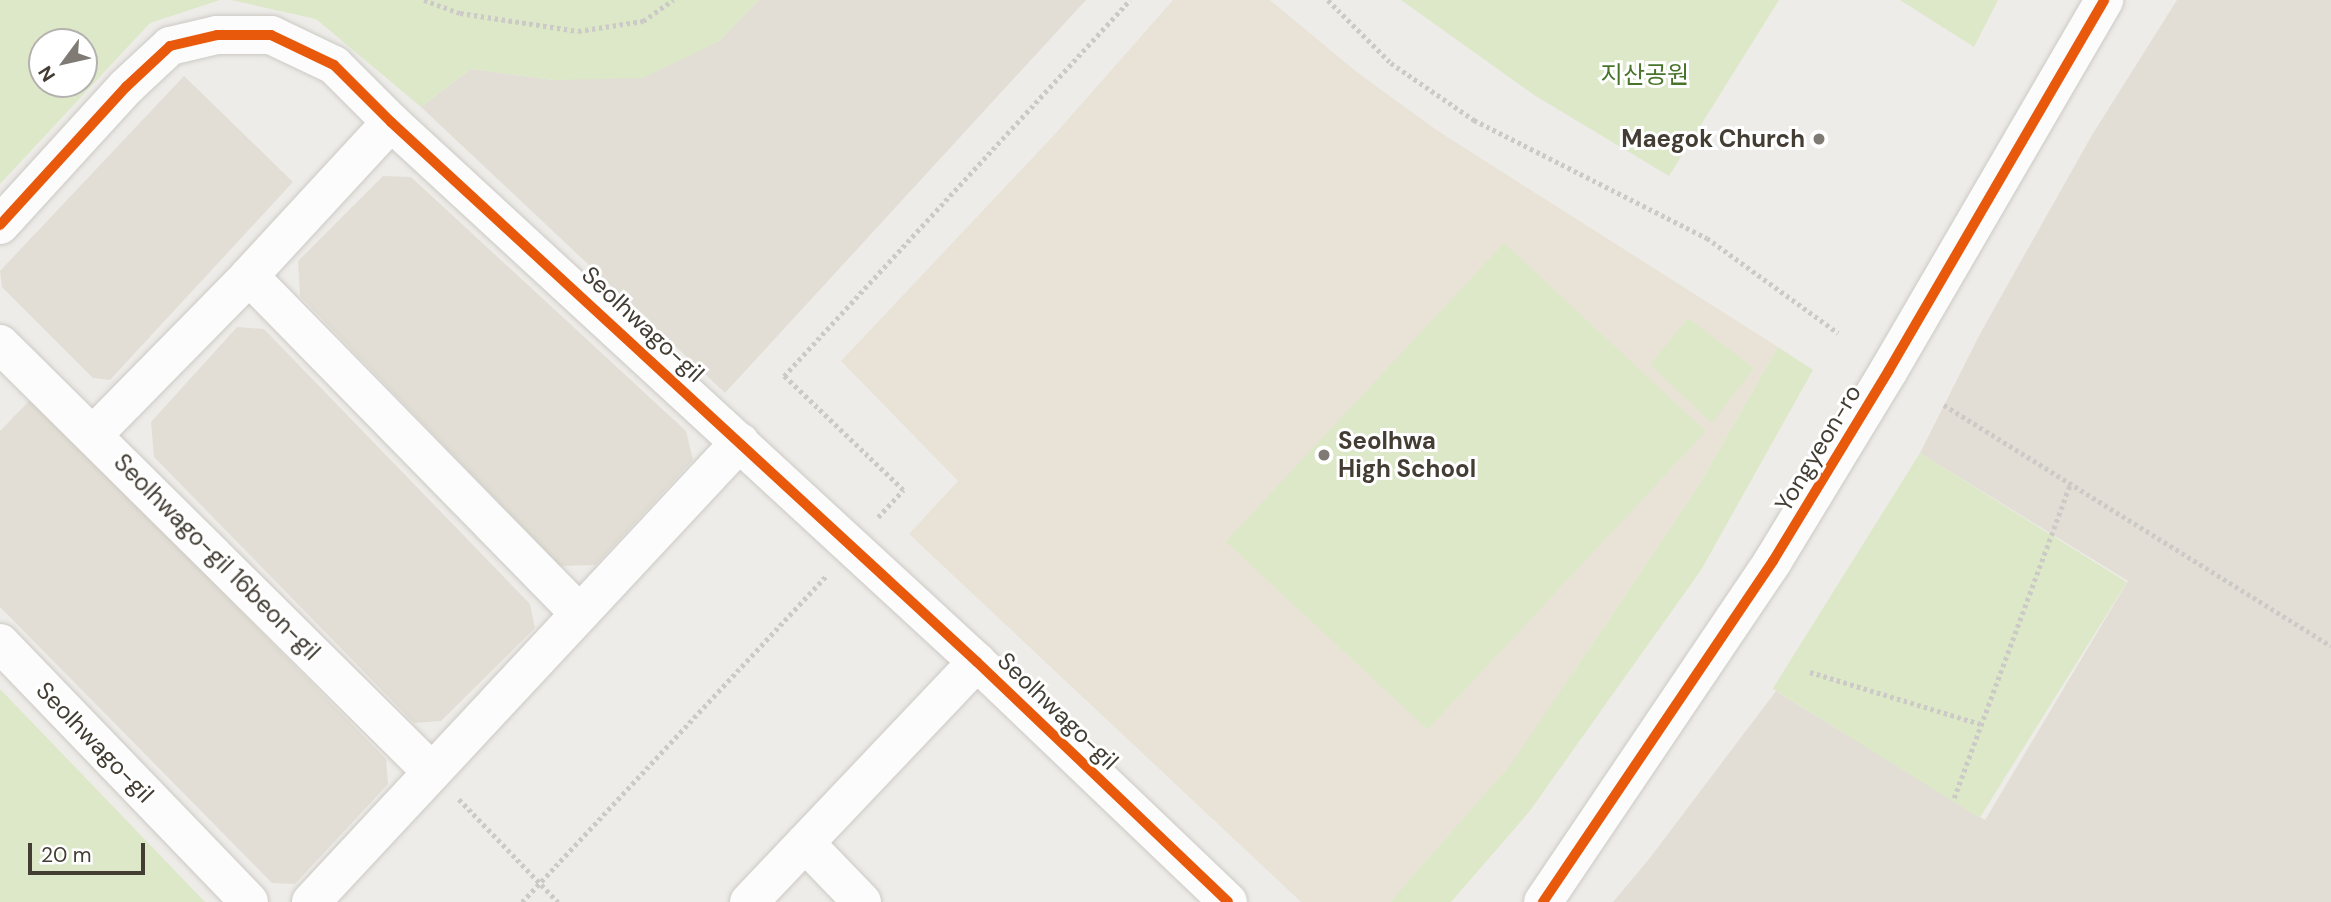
<!DOCTYPE html>
<html>
<head>
<meta charset="utf-8">
<style>
	body { margin:0 }
	#map { position:relative; width:2331px; height:902px; overflow:hidden; background:#eeece8; font-family:"DM Sans","Noto Sans KR",sans-serif }
	div>[style] { position:absolute }
	.residential>* { inset:0; background:#e2ded5 }
	.education>* { inset:0; background:#e9e3d7 }
	.green>* { inset:0; background:#dce8c8; transform-origin:0 0 }
	.path>* { height:4.5px; margin-top:-2.25px; transform-origin:0; background:repeating-linear-gradient(90deg,#cccac6 0 3.5px,transparent 0 7px) }
	.roads { filter:drop-shadow(0 0 2px #cccac5) drop-shadow(0 0 2px #cccac5) }
	.minor>* { height:38px; margin:-19px; padding:0 19px; transform-origin:19px; border-radius:19px; background:#fcfcfc }
	.cycleway>* { height:10px; margin:-5px; padding:0 5px; transform-origin:5px; border-radius:5px; background:#e8590c }
	.dots>* { width:19px; height:19px; translate:-50% -50%; box-sizing:border-box; border:4px solid #fff; border-radius:50% }
	span { translate:-50% -50%; white-space:nowrap; text-align:center; line-height:1.15; -webkit-text-stroke:6px #fff; paint-order:stroke }
	.park-label { font-size:24px; color:#47732a }
	.poi-label { font-size:24px; color:#433d34; font-weight:700 }
	.right { translate:-100% -50%; text-align:right }
	.left { translate:0 -50%; text-align:left }
	.street-label { font-size:24px; color:#433d34 }
	.north { position:absolute; left:28px; top:28px; width:70px; height:70px; box-sizing:border-box; background:#fff; border:2px solid #b4b1ae; border-radius:50%; rotate:237deg; font-size:19px; font-weight:700; line-height:28px; text-align:center; color:#433d34 }
	.north::after { content:''; display:block; margin:auto; width:24px; height:32px; background:#7f7a73; clip-path:polygon(50% 0,100% 100%,50% 72%,0 100%) }
	.scale { position:absolute; left:28px; top:843px; width:117px; height:32px; box-sizing:border-box; border:4px solid #433d34; border-top:0; padding-left:9px; font-size:21px; line-height:24px; white-space:nowrap; color:#433d34; -webkit-text-stroke:5px #fff; paint-order:stroke }
</style>
</head>
<body>
<div id="map">
	<div class="residential">
		<i style="clip-path:polygon(759px 0,1086px 0,725px 393px,421px 107px,471px 69px,553px 80px,718px 42px)"></i>
		<i style="clip-path:polygon(2177px 0,2331px 0,2331px 902px,1613px 902px,1649px 859px,1776px 691px,1985px 820px,2128px 581px,1920px 453px,1981px 332px,2092px 135px)"></i>
		<i style="clip-path:polygon(184px 76px,293px 182px,110px 380px,93px 378px,2px 287px,0 271px)"></i>
		<i style="clip-path:polygon(383px 176px,411px 177px,686px 431px,693px 460px,596px 565px,560px 566px,300px 296px,298px 261px)"></i>
		<i style="clip-path:polygon(237px 327px,264px 329px,530px 604px,535px 628px,441px 721px,414px 723px,154px 457px,151px 422px)"></i>
		<i style="clip-path:polygon(32px 398px,386px 759px,388px 784px,295px 884px,272px 883px,0 607px,0 431px)"></i>
	</div>
	<div class="education">
		<i style="clip-path:polygon(1173px 0,1270px 0,1358px 73px,1438px 131px,1778px 347px,1695px 492px,1512px 764px,1390px 902px,1301px 902px,909px 534px,958px 481px,841px 361px,1055px 134px)"></i>
	</div>
	<div class="green">
		<i style="clip-path:polygon(evenodd,0 0,220px 0,150px 23px,0 184px,0 0,42px 42px,84px 42px,84px 84px,42px 84px,42px 42px)"></i>
		<i style="clip-path:polygon(231px 0,759px 0,718px 42px,643px 78px,553px 80px,471px 69px,421px 107px,316px 19px)"></i>
		<i style="clip-path:polygon(1401px 0,1779px 0,1669px 176px,1534px 95px)"></i>
		<i style="clip-path:polygon(1900px 0,1998px 0,1974px 47px)"></i>
		<i style="left:1504px;top:243px;width:276px;height:408px;rotate:43deg"></i>
		<i style="clip-path:polygon(1688px 318px,1754px 368px,1712px 423px,1650px 365px)"></i>
		<i style="clip-path:polygon(1778px 347px,1813px 370px,1701px 570px,1529px 812px,1451px 902px,1390px 902px,1512px 763px,1695px 492px)"></i>
		<i style="left:1920px;top:453px;width:244px;height:278px;rotate:32deg"></i>
		<i style="clip-path:polygon(0 689px,205px 902px,0 902px)"></i>
	</div>
	<div class="path">
		<i style="left:424px;top:0;width:38px;rotate:20deg"></i>
		<i style="left:460px;top:13px;width:119px;rotate:8.7deg"></i>
		<i style="left:578px;top:31px;width:66px;rotate:-8.7deg"></i>
		<i style="left:643px;top:21px;width:37px;rotate:-35deg"></i>
		<i style="left:1328px;top:0;width:89px;rotate:45deg"></i>
		<i style="left:1391px;top:63px;width:101px;rotate:34.5deg"></i>
		<i style="left:1474px;top:120px;width:261px;rotate:26.9deg"></i>
		<i style="left:1707px;top:238px;width:162px;rotate:35.9deg"></i>
		<i style="left:1944px;top:405px;width:456px;rotate:31.9deg"></i>
		<i style="left:878px;top:517px;width:37px;rotate:-47deg"></i>
		<i style="left:903px;top:490px;width:165px;rotate:-136.2deg"></i>
		<i style="left:784px;top:376px;width:511px;rotate:-47.38deg"></i>
		<i style="left:1810px;top:672px;width:179px;rotate:16.9deg"></i>
		<i style="left:1954px;top:798px;width:335px;rotate:-69.7deg"></i>
		<i style="left:459px;top:799px;width:143px;rotate:46.1deg"></i>
		<i style="left:522px;top:902px;width:447px;rotate:-47deg"></i>
	</div>
	<div class="roads">
		<div class="minor">
			<i style="left:0;top:225px;width:187px;rotate:-47.6deg"></i>
			<i style="left:126px;top:87px;width:60px;rotate:-43deg"></i>
			<i style="left:170px;top:46px;width:48px;rotate:-13.2deg"></i>
			<i style="left:217px;top:35px;width:54px"></i>
			<i style="left:271px;top:35px;width:70px;rotate:25.5deg"></i>
			<i style="left:334px;top:65px;width:81px;rotate:45deg"></i>
			<i style="left:391px;top:122px;width:797px;rotate:42.66deg"></i>
			<i style="left:977px;top:662px;width:347px;rotate:43.7deg"></i>
			<i style="left:249px;top:276px;width:472px;rotate:45.6deg"></i>
			<i style="left:0;top:344px;width:608px;rotate:44.73deg"></i>
			<i style="left:94px;top:434px;width:221px;rotate:-45.5deg"></i>
			<i style="left:249px;top:276px;width:209px;rotate:-47.3deg"></i>
			<i style="left:0;top:643px;width:359px;rotate:46.1deg"></i>
			<i style="left:805px;top:843px;width:82px;rotate:46deg"></i>
			<i style="left:311px;top:902px;width:629px;rotate:-47deg"></i>
			<i style="left:749px;top:902px;width:331px;rotate:-46.5deg"></i>
			<i style="left:1543px;top:902px;width:411px;rotate:-56deg"></i>
			<i style="left:1773px;top:561px;width:223px;rotate:-58.7deg"></i>
			<i style="left:1889px;top:370px;width:428px;rotate:-59.8deg"></i>
		</div>
	</div>
	<div class="cycleway">
		<i style="left:0;top:225px;width:187px;rotate:-47.6deg"></i>
		<i style="left:126px;top:87px;width:60px;rotate:-43deg"></i>
		<i style="left:170px;top:46px;width:48px;rotate:-13.2deg"></i>
		<i style="left:217px;top:35px;width:54px"></i>
		<i style="left:271px;top:35px;width:70px;rotate:25.5deg"></i>
		<i style="left:334px;top:65px;width:81px;rotate:45deg"></i>
		<i style="left:391px;top:122px;width:797px;rotate:42.66deg"></i>
		<i style="left:977px;top:662px;width:347px;rotate:43.7deg"></i>
		<i style="left:1543px;top:902px;width:411px;rotate:-56deg"></i>
		<i style="left:1773px;top:561px;width:223px;rotate:-58.7deg"></i>
		<i style="left:1889px;top:370px;width:428px;rotate:-59.8deg"></i>
	</div>
	<div class="dots">
		<i style="left:1819px;top:139px;background:#7f7a73"></i>
		<i style="left:1324px;top:455px;background:#7f7a73"></i>
	</div>
	<div class="park-label">
		<span style="left:1645px;top:75px">지산공원</span>
	</div>
	<div class="poi-label">
		<span class="right" style="left:1805px;top:139px">Maegok Church</span>
		<span class="left" style="left:1338px;top:455px">Seolhwa<br>High School</span>
	</div>
	<div class="street-label">
		<span style="left:643px;top:324px;rotate:43deg">Seolhwago-gil</span>
		<span style="left:1818px;top:448px;rotate:-59deg">Yongyeon-ro</span>
		<span style="left:217px;top:557px;rotate:45deg">Seolhwago-gil 16beon-gil</span>
		<span style="left:1058px;top:711px;rotate:44deg">Seolhwago-gil</span>
		<span style="left:95px;top:742px;rotate:46deg">Seolhwago-gil</span>
	</div>
	<div class="north">N</div>
	<div class="scale">20 m</div>
</div>
</body>
</html>
